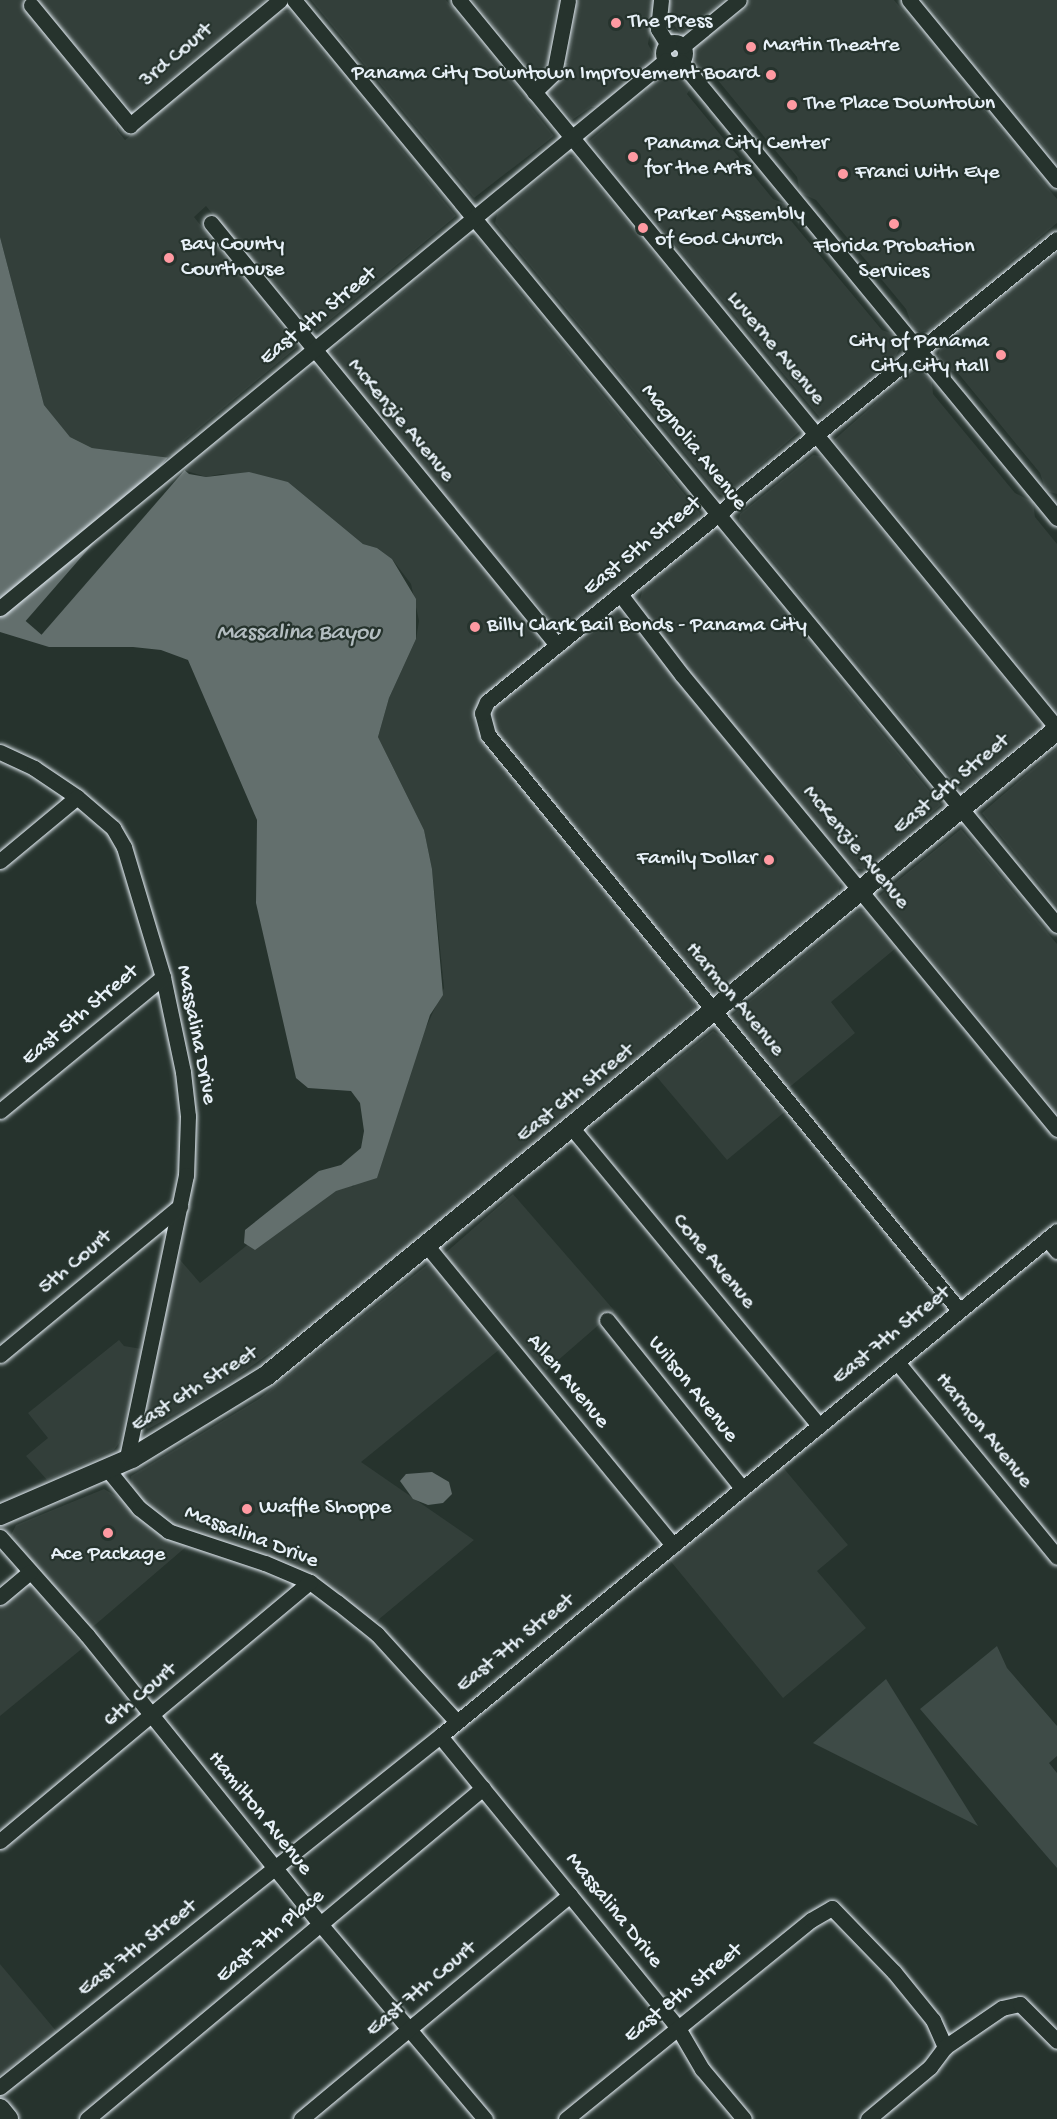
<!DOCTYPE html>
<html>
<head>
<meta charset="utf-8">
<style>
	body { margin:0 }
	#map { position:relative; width:1057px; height:2119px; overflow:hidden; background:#26332d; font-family:"Gochi Hand",sans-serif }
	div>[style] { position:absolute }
	.built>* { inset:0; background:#333f3a; transform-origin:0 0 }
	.green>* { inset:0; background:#3e4b47 }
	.water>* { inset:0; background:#636f6d }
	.pier>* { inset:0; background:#26332d; transform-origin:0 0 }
	.roads { filter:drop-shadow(0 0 2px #e8f1f8) drop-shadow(0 0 2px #e8f1f8) }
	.minor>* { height:15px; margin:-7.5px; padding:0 7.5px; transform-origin:7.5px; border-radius:7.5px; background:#26332d }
	.minor>.ring { margin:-7.5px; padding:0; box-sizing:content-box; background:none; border:15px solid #26332d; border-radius:50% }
	.major>* { height:20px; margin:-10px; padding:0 10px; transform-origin:10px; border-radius:10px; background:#26332d }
	.dots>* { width:16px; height:16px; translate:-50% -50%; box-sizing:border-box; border:3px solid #26332d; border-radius:50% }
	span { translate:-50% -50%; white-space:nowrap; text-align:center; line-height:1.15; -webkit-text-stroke:4.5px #26332d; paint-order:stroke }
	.poi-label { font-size:22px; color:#e8f1f8 }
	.left { translate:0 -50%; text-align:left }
	.right { translate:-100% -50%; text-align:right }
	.street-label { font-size:22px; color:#e8f1f8 }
	.water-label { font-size:24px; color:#b3bdc0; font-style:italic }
</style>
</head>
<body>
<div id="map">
	<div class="built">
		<i style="clip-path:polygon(0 0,31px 0,117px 119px,117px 130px,125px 140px,278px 13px,289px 11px,456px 216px,317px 331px,264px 272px,259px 272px,206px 206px,194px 217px,297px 347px,184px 441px,186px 445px,171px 458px,92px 448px,70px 437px,44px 405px,0 237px)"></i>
		<i style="clip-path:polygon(36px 0,266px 0,131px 110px)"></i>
		<i style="clip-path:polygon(311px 0,446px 0,554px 136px,474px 198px)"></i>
		<i style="clip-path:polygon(472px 0,557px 0,546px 73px,534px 75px)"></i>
		<i style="clip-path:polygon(578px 0,655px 0,648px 44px,656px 59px,599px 107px,591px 107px,572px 120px,546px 90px,563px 63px,568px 63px)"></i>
		<i style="clip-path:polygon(669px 0,723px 0,683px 36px,666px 16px)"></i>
		<i style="clip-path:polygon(750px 0,894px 0,1057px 199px,1057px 223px,929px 330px,921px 332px,913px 328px,906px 309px,816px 200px,800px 193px,797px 177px,712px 73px,702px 76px,694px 65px,696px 44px,749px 7px)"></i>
		<i style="clip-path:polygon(924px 0,1057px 0,1057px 162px,975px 62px)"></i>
		<i style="clip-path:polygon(668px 71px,673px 76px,682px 74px,692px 86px,687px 94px,728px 144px,773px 199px,786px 204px,792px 222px,882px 330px,893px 334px,901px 345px,896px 356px,820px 418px,589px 141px,646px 92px,647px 85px)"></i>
		<i style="clip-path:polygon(568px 156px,574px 157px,800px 431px,724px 497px,718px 494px,495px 223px,497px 214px)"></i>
		<i style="clip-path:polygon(474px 237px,700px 513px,697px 524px,561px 633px,382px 423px,329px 354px,468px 238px)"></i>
		<i style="clip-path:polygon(1057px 253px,1057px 494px,1046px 491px,1040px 473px,958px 373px,946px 369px,938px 355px,941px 346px)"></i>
		<i style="clip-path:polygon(314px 366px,534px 626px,539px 641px,537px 653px,476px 713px,477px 729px,691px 995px,696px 1009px,322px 1316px,214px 1393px,148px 1429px,141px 1420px,175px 1254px,200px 1283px,341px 1170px,353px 1187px,444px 988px,432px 869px,424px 830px,378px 737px,389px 698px,416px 639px,419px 621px,411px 584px,392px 559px,377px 548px,363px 544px,288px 482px,221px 474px,206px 477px,180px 469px)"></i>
		<i style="clip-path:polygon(918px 370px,932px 381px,933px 394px,1015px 493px,1033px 502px,1035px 517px,1057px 544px,1057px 711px,834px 440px,899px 382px)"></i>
		<i style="clip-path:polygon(813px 455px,821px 456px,1040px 722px,1039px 729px,965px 789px,959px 787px,739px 520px,740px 514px)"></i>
		<i style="clip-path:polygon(712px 531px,718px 532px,941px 805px,866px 870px,851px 868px,659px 634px,639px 603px,644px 584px)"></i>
		<i style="clip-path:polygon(619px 608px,841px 882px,838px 893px,714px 995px,708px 994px,491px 726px,496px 704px,612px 609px)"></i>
		<i style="clip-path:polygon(1057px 748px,1057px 906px,982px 813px)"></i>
		<i style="clip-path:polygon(961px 829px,1057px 944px,1057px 1114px,879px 896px)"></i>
		<i style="clip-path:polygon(859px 910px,866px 911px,896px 948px,831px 1002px,855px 1033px,786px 1090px,730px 1017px)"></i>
		<i style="clip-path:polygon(713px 1031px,724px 1038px,787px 1110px,727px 1160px,656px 1076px)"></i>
		<i style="left:513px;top:1194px;width:155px;height:91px;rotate:49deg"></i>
		<i style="clip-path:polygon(428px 1264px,436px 1267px,500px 1349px,361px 1462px,474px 1540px,372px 1625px,344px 1601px,176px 1529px,155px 1514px,132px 1490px,131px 1476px,259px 1399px)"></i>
		<i style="clip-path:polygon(119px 1340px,124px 1346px,142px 1349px,119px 1443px,114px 1450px,47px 1480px,26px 1456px,48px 1438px,28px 1413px)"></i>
		<i style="clip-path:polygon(781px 1465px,848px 1545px,817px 1571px,866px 1628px,783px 1698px,668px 1558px)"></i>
		<i style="clip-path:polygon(104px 1489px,121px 1499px,150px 1527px,187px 1546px,88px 1631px,11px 1535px,16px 1525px)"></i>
		<i style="clip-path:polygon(30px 1582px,84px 1647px,0 1716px,0 1607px)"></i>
		<i style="clip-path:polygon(0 1964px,57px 2032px,0 2075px)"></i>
	</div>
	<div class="green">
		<i style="clip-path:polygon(997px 1646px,1007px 1668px,1057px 1726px,1057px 1756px,1049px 1763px,1057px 1773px,1057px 1868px,920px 1709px)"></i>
		<i style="clip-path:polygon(886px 1679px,978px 1826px,813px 1743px)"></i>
	</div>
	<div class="water">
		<i style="clip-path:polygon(0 237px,44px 405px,70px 437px,92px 448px,171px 458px,189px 474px,206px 477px,249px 472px,288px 482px,363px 544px,377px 548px,392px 559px,416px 599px,416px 639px,389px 698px,378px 737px,424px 830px,432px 869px,443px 995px,430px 1015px,377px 1178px,336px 1191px,255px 1250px,244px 1243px,245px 1230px,319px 1171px,341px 1165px,361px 1148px,364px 1131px,360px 1103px,351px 1091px,308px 1088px,296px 1078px,256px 903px,257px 820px,188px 660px,161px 650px,133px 647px,49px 647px,0 632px)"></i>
		<i style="clip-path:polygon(432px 1472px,449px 1482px,452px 1494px,443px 1503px,428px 1505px,413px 1499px,400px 1481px,406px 1474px)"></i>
	</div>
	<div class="pier">
		<i style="left:170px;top:455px;width:21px;height:220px;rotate:41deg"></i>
	</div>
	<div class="roads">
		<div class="minor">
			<i style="left:294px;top:0;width:1199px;rotate:50.48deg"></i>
			<i style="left:459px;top:0;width:942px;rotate:50.6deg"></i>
			<i style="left:661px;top:0;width:29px;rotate:96deg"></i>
			<i style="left:658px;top:29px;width:19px;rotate:58deg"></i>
			<i style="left:909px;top:0;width:233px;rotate:50.6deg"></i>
			<i style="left:31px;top:5px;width:156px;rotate:50.5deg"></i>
			<i style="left:130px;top:125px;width:195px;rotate:-39.8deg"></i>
			<i class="ring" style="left:663px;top:42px;width:7px;height:7px"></i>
			<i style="left:683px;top:46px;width:72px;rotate:-39.4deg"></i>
			<i style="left:681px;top:62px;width:591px;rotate:50.49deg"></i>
			<i style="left:534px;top:92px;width:28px;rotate:-44deg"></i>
			<i style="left:554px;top:73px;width:74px;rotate:-79.1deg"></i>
			<i style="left:211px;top:223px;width:546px;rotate:50.65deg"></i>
			<i style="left:620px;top:594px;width:102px;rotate:52.6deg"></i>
			<i style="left:682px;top:675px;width:589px;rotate:50.44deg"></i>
			<i style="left:0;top:608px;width:862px;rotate:-39.45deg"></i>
			<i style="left:0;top:752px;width:38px;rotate:25deg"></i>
			<i style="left:34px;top:768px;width:52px;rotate:34deg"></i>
			<i style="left:77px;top:797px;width:48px;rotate:40.7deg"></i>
			<i style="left:113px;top:828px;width:22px;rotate:60deg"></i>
			<i style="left:124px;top:847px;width:136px;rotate:73.3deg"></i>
			<i style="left:163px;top:977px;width:97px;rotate:78.1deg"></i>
			<i style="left:183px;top:1072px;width:44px;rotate:83.5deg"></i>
			<i style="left:188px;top:1116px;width:59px;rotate:91.9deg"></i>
			<i style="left:186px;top:1175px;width:292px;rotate:101.8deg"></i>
			<i style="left:0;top:861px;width:100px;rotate:-39.7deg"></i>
			<i style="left:0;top:1111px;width:211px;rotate:-39.4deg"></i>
			<i style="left:572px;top:1128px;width:387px;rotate:50.3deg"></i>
			<i style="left:1047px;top:1239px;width:16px;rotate:50deg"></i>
			<i style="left:428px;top:1247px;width:386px;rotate:50.6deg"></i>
			<i style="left:959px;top:1310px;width:743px;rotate:-129.32deg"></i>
			<i style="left:488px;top:735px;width:23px;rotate:-105deg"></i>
			<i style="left:482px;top:713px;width:12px;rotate:-66deg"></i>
			<i style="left:487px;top:702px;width:734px;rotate:-39.09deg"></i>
			<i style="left:607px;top:1320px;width:216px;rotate:51.2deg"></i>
			<i style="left:0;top:1355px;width:234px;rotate:-39.6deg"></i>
			<i style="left:897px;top:1362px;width:252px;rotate:50.6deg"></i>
			<i style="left:108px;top:1470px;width:49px;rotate:50.8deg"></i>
			<i style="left:139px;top:1508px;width:37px;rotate:38deg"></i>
			<i style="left:168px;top:1531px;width:102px;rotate:18.3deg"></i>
			<i style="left:265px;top:1563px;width:49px;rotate:22.9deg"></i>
			<i style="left:310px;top:1582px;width:34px;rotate:37deg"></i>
			<i style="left:337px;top:1602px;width:51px;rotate:38.7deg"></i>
			<i style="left:377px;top:1634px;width:119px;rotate:47.7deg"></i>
			<i style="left:0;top:1537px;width:131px;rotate:48.4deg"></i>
			<i style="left:87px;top:1635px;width:373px;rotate:51.1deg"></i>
			<i style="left:321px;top:1925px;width:254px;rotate:49.8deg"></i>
			<i style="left:0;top:1597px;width:39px;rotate:-40deg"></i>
			<i style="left:440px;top:1736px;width:377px;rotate:50.8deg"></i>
			<i style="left:678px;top:2028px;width:48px;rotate:59.7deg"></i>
			<i style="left:702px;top:2069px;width:65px;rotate:50deg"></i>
			<i style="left:0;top:1841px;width:404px;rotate:-39.9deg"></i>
			<i style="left:0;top:2087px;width:563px;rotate:-38.58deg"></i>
			<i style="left:440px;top:1736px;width:797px;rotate:-39.3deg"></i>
			<i style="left:87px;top:2119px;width:516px;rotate:-39.89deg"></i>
			<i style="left:301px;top:2119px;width:350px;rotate:-39.8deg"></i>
			<i style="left:566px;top:2119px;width:316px;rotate:-39.1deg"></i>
			<i style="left:811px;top:1920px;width:24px;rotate:-30deg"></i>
			<i style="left:832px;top:1908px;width:89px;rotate:45.9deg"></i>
			<i style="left:894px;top:1972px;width:62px;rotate:50.9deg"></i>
			<i style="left:933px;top:2020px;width:30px;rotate:66deg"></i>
			<i style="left:868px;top:2119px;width:81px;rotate:-40deg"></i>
			<i style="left:930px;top:2067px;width:25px;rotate:-53deg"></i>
			<i style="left:945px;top:2047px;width:69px;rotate:-34.4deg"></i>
			<i style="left:1002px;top:2008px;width:18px;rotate:-13deg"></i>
			<i style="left:1020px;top:2004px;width:52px;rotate:45deg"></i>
		</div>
		<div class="major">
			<i style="left:0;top:1515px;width:144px;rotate:-23.4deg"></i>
			<i style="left:132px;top:1458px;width:157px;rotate:-31.5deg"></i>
			<i style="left:266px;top:1376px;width:1021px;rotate:-39.24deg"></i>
			<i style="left:0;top:2109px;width:13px;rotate:51deg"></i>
		</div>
	</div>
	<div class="dots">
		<i style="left:616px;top:23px;background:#ff9aa2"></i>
		<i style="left:751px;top:47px;background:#ff9aa2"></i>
		<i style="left:771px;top:75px;background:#ff9aa2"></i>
		<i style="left:792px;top:105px;background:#ff9aa2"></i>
		<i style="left:633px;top:157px;background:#ff9aa2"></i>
		<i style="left:843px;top:174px;background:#ff9aa2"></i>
		<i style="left:894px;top:224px;background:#ff9aa2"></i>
		<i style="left:643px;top:228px;background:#ff9aa2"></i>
		<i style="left:169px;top:258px;background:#ff9aa2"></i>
		<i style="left:1001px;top:355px;background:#ff9aa2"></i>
		<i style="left:475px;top:627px;background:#ff9aa2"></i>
		<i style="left:769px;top:860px;background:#ff9aa2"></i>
		<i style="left:247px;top:1509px;background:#ff9aa2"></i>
		<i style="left:108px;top:1533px;background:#ff9aa2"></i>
	</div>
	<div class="poi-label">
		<span class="left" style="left:628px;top:23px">The Press</span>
		<span class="left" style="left:763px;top:47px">Martin Theatre</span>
		<span class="right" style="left:759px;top:75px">Panama City Downtown Improvement Board</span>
		<span class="left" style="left:804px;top:105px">The Place Downtown</span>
		<span class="left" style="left:645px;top:157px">Panama City Center<br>for the Arts</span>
		<span class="left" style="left:855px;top:174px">Franci With Eye</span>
		<span class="left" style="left:655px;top:228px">Parker Assembly<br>of God Church</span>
		<span class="left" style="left:181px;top:258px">Bay County<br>Courthouse</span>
		<span style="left:894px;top:260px">Florida Probation<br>Services</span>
		<span class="right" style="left:989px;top:355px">City of Panama<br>City City Hall</span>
		<span class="left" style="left:487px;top:627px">Billy Clark Bail Bonds - Panama City</span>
		<span class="right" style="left:757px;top:860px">Family Dollar</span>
		<span class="left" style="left:259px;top:1509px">Waffle Shoppe</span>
		<span style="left:108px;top:1556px">Ace Package</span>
	</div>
	<div class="street-label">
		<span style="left:177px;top:56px;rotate:-40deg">3rd Court</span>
		<span style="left:319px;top:317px;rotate:-39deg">East 4th Street</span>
		<span style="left:775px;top:349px;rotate:50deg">Luverne Avenue</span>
		<span style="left:400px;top:421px;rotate:50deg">McKenzie Avenue</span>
		<span style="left:693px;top:448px;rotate:51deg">Magnolia Avenue</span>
		<span style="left:643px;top:547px;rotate:-39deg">East 5th Street</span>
		<span style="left:952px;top:785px;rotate:-40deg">East 6th Street</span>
		<span style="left:855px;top:848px;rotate:50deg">McKenzie Avenue</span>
		<span style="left:734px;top:1000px;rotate:50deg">Harmon Avenue</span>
		<span style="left:81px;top:1016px;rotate:-40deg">East 5th Street</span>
		<span style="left:195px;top:1035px;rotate:79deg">Massalina Drive</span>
		<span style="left:576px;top:1094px;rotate:-39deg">East 6th Street</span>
		<span style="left:713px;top:1262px;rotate:50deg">Cone Avenue</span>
		<span style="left:76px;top:1263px;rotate:-40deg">5th Court</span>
		<span style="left:892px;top:1336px;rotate:-39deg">East 7th Street</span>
		<span style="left:567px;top:1382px;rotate:50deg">Allen Avenue</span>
		<span style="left:195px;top:1390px;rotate:-32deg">East 6th Street</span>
		<span style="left:692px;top:1390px;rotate:51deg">Wilson Avenue</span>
		<span style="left:983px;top:1431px;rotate:51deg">Harmon Avenue</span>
		<span style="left:251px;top:1538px;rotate:21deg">Massalina Drive</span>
		<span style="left:516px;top:1644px;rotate:-39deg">East 7th Street</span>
		<span style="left:141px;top:1696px;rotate:-40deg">6th Court</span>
		<span style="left:259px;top:1814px;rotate:51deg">Hamilton Avenue</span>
		<span style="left:613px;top:1911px;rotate:51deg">Massalina Drive</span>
		<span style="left:271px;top:1937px;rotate:-40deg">East 7th Place</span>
		<span style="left:138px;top:1949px;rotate:-38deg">East 7th Street</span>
		<span style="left:422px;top:1990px;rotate:-40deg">East 7th Court</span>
		<span style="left:684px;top:1994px;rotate:-39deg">East 8th Street</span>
	</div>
	<div class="water-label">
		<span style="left:298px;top:634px">Massalina Bayou</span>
	</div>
</div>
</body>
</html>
